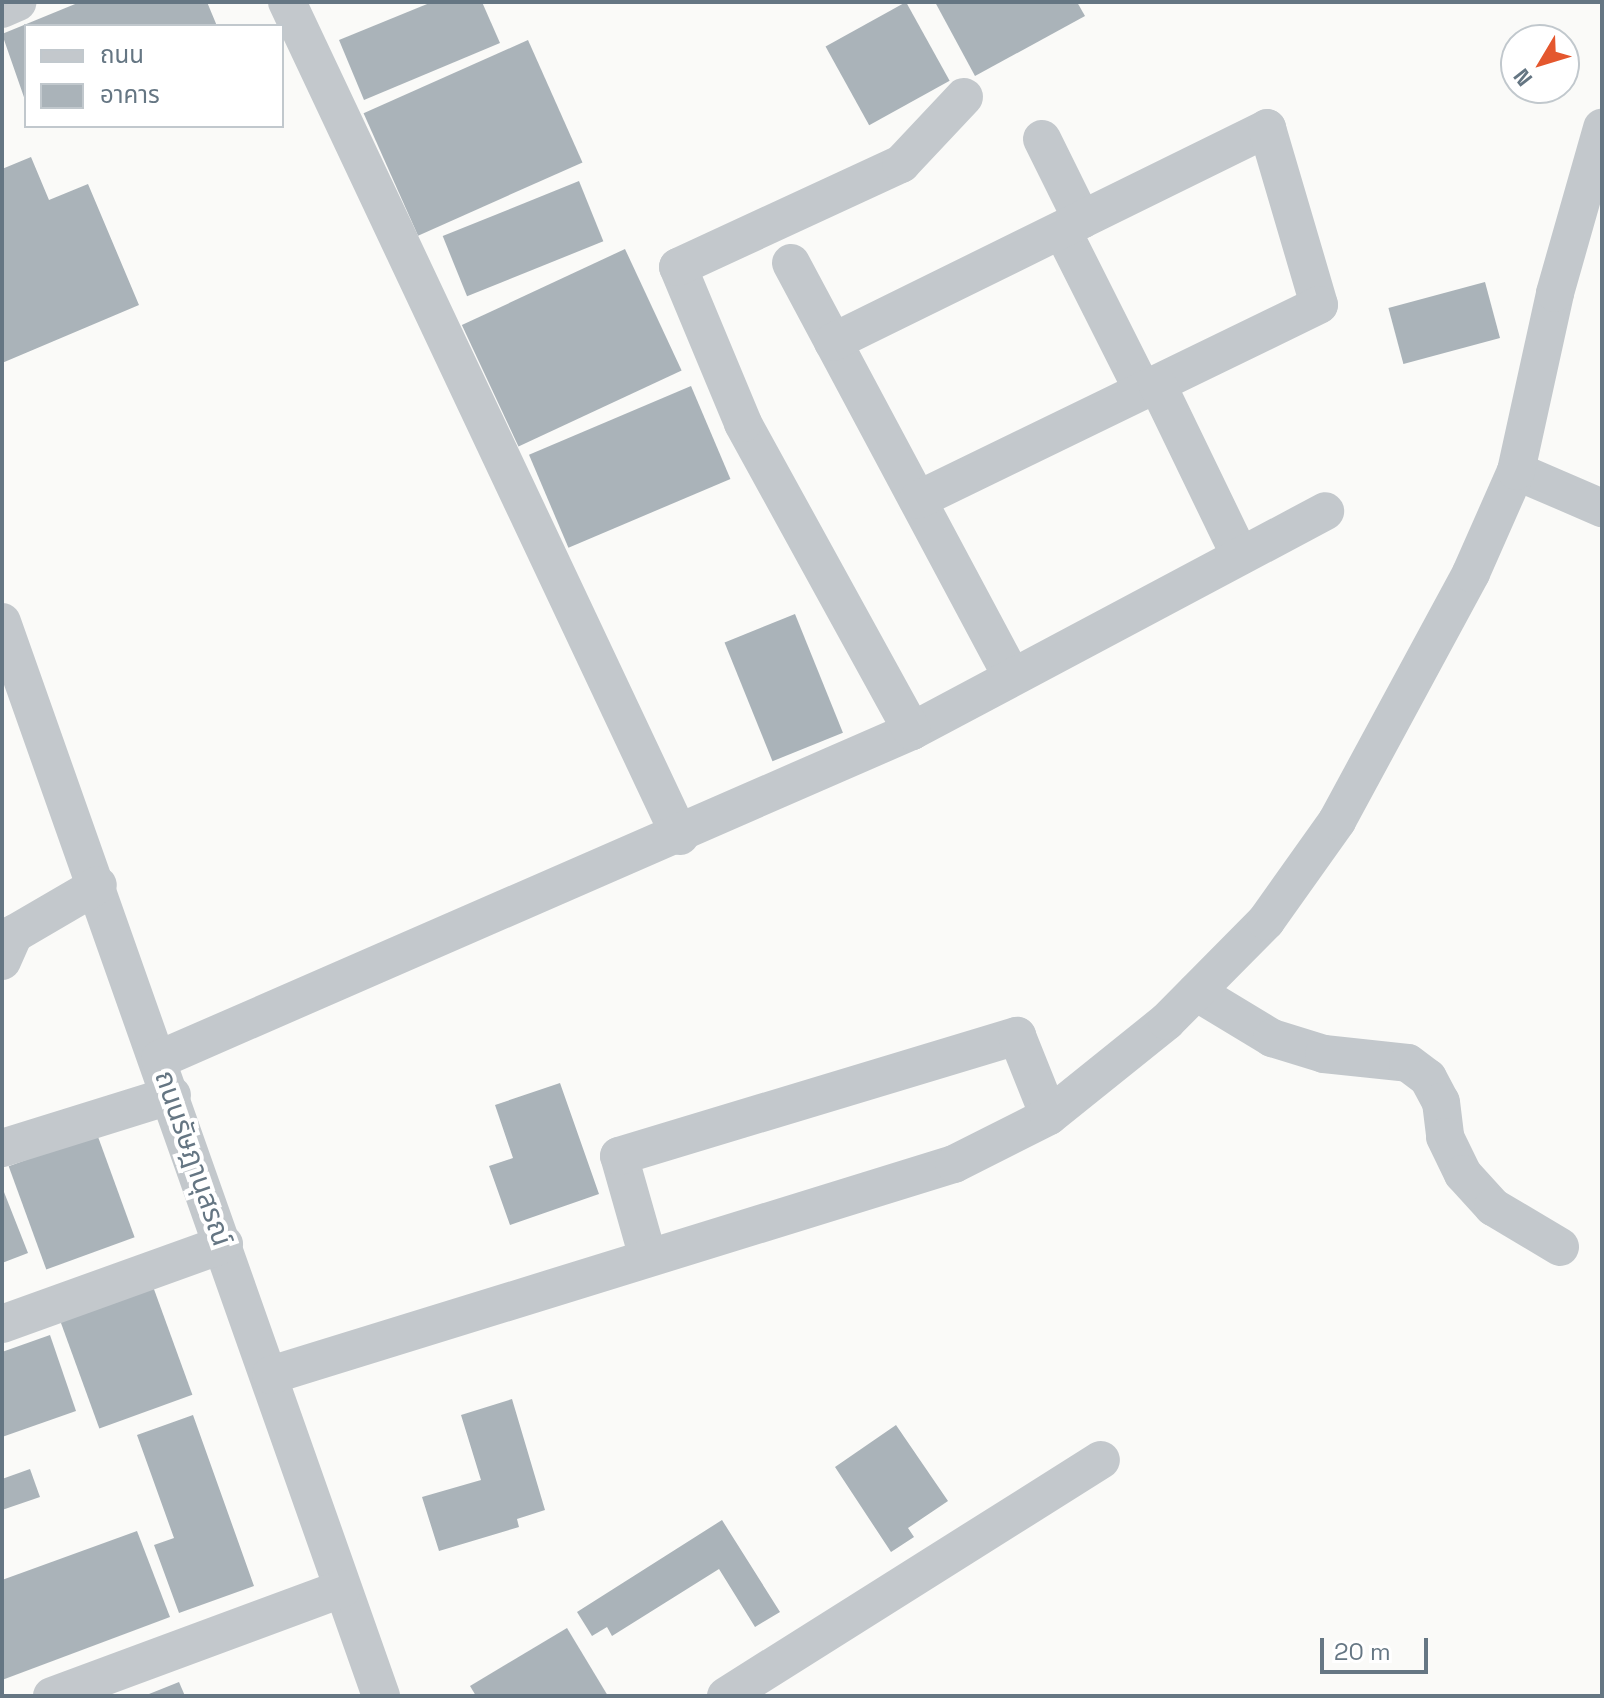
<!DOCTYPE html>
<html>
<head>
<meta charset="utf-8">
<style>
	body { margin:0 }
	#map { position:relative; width:1604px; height:1698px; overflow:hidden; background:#fafaf8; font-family:"Space Grotesk","Noto Sans Thai",sans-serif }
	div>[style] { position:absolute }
	.building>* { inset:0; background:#aab3b9; transform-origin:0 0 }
	.minor>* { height:38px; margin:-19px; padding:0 19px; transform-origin:19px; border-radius:19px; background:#c3c8cc }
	span { translate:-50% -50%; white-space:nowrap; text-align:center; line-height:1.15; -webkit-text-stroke:8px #fff; paint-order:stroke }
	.street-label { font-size:28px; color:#657683 }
	.frame { position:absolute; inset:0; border:4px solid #657683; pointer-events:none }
	.legend { position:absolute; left:24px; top:24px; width:260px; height:104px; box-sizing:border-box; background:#fff; border:2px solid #c1c8cd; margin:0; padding:10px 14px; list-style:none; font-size:24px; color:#657683 }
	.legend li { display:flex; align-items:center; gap:16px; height:40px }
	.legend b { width:40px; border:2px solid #c1c8cd }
	.north { position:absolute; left:1500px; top:24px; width:80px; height:80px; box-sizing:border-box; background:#fff; border:2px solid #c1c8cd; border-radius:50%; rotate:232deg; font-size:22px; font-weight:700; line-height:32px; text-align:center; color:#657683 }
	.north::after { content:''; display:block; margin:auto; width:28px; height:36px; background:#e4572e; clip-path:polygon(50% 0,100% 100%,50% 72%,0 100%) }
	.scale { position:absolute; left:1320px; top:1638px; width:108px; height:36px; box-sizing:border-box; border:4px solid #657683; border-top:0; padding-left:10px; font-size:24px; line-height:28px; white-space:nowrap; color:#657683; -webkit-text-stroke:6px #fff; paint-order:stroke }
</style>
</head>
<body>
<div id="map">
	<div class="building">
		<i style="clip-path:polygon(80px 2px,207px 2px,217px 26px,26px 26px,26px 103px,2px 34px)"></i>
		<i style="clip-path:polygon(432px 2px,482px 2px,500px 43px,364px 100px,339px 40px)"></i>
		<i style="left:906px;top:2px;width:90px;height:92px;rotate:61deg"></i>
		<i style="clip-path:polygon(935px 2px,1077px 2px,1085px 16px,975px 76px)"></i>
		<i style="left:528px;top:40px;width:134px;height:180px;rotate:66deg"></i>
		<i style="clip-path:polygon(31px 157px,49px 200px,88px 184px,139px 305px,2px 363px,2px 169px)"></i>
		<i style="left:579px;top:181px;width:65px;height:147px;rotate:68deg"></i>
		<i style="left:625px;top:249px;width:134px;height:180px;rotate:65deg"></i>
		<i style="left:1485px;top:282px;width:58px;height:100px;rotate:75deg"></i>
		<i style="left:691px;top:386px;width:101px;height:176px;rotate:67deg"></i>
		<i style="left:795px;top:614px;width:128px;height:76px;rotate:68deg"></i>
		<i style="clip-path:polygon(560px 1083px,599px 1194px,510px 1225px,489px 1166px,513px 1158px,495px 1105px)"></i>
		<i style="left:97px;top:1134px;width:110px;height:94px;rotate:70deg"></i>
		<i style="clip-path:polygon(2px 1187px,28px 1253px,2px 1263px)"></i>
		<i style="left:151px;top:1281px;width:121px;height:99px;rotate:70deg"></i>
		<i style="clip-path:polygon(50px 1335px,76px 1411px,2px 1437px,2px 1352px)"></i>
		<i style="clip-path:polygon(512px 1399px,545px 1510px,517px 1519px,519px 1527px,439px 1551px,422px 1497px,481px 1480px,461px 1415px)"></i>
		<i style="clip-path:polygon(193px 1415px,254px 1586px,179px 1613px,154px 1545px,174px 1538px,137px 1435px)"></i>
		<i style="clip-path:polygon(896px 1425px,948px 1501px,908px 1528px,914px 1537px,891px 1552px,835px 1467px)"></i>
		<i style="clip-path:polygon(30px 1469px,40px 1497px,2px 1510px,2px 1479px)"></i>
		<i style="clip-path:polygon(722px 1520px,780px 1612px,755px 1627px,719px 1569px,612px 1636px,607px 1627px,592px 1636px,577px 1612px)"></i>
		<i style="clip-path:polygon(137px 1531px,170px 1617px,2px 1680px,2px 1580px)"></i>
		<i style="clip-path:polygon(567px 1628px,608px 1696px,476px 1696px,470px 1686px)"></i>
		<i style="clip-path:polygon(179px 1682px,185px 1696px,144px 1696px)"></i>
	</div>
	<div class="minor">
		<i style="left:287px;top:2px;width:922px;rotate:64.77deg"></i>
		<i style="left:2px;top:9px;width:17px;rotate:-24deg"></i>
		<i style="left:1042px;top:139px;width:90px;rotate:63.7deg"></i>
		<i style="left:1062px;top:230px;width:180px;rotate:63.3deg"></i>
		<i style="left:791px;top:263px;width:469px;rotate:61.9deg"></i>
		<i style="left:833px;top:342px;width:484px;rotate:-26.2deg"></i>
		<i style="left:1267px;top:128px;width:184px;rotate:73.6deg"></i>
		<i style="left:1319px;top:305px;width:446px;rotate:154.1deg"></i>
		<i style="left:1157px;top:384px;width:191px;rotate:64.2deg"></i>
		<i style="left:1516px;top:471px;width:94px;rotate:23.3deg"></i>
		<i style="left:2px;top:622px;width:1139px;rotate:70.56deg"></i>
		<i style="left:912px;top:731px;width:468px;rotate:-28deg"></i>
		<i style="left:2px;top:961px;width:30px;rotate:-66deg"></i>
		<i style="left:14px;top:934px;width:97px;rotate:-30.3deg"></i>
		<i style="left:1196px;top:992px;width:89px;rotate:31.2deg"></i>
		<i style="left:1272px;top:1038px;width:54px;rotate:17.1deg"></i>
		<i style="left:1324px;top:1054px;width:84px;rotate:6.1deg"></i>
		<i style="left:1408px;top:1063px;width:25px;rotate:37deg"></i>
		<i style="left:1428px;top:1078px;width:27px;rotate:62deg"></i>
		<i style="left:1441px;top:1102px;width:35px;rotate:83deg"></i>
		<i style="left:1445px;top:1137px;width:41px;rotate:64.1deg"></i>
		<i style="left:1463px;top:1174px;width:45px;rotate:47.7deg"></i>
		<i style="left:1493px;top:1207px;width:78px;rotate:30.8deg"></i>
		<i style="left:160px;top:1059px;width:820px;rotate:-23.57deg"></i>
		<i style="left:912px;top:731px;width:351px;rotate:-118.8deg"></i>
		<i style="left:743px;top:423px;width:169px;rotate:-112.6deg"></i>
		<i style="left:678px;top:267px;width:246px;rotate:-24.8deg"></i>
		<i style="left:901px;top:164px;width:92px;rotate:-46.8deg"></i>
		<i style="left:2px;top:1148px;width:178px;rotate:-17.3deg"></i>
		<i style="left:647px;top:1254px;width:102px;rotate:-105.9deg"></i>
		<i style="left:619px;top:1156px;width:416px;rotate:-16.8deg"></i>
		<i style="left:1017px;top:1036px;width:86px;rotate:68.2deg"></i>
		<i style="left:2px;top:1324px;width:236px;rotate:-19.8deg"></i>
		<i style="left:271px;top:1375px;width:715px;rotate:-17.17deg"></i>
		<i style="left:954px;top:1164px;width:106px;rotate:-26.8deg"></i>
		<i style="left:1049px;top:1116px;width:151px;rotate:-38.8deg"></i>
		<i style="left:1167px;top:1021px;width:141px;rotate:-45.3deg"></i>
		<i style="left:1266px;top:921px;width:123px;rotate:-54.6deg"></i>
		<i style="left:1337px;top:821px;width:282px;rotate:-61.6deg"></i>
		<i style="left:1471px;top:573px;width:111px;rotate:-66.2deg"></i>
		<i style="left:1516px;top:471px;width:182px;rotate:-77.6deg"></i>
		<i style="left:1555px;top:293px;width:172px;rotate:-74.1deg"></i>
		<i style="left:52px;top:1696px;width:309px;rotate:-20.3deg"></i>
		<i style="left:726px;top:1696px;width:443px;rotate:-32.2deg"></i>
	</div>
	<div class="street-label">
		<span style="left:194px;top:1158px;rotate:71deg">ถนนรัษฎานุสรณ์</span>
	</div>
	<div class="frame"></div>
	<ul class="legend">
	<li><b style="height:10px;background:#c3c8cc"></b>ถนน</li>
	<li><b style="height:22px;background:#aab3b9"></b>อาคาร</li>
	</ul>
	<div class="north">N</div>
	<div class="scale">20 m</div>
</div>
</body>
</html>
